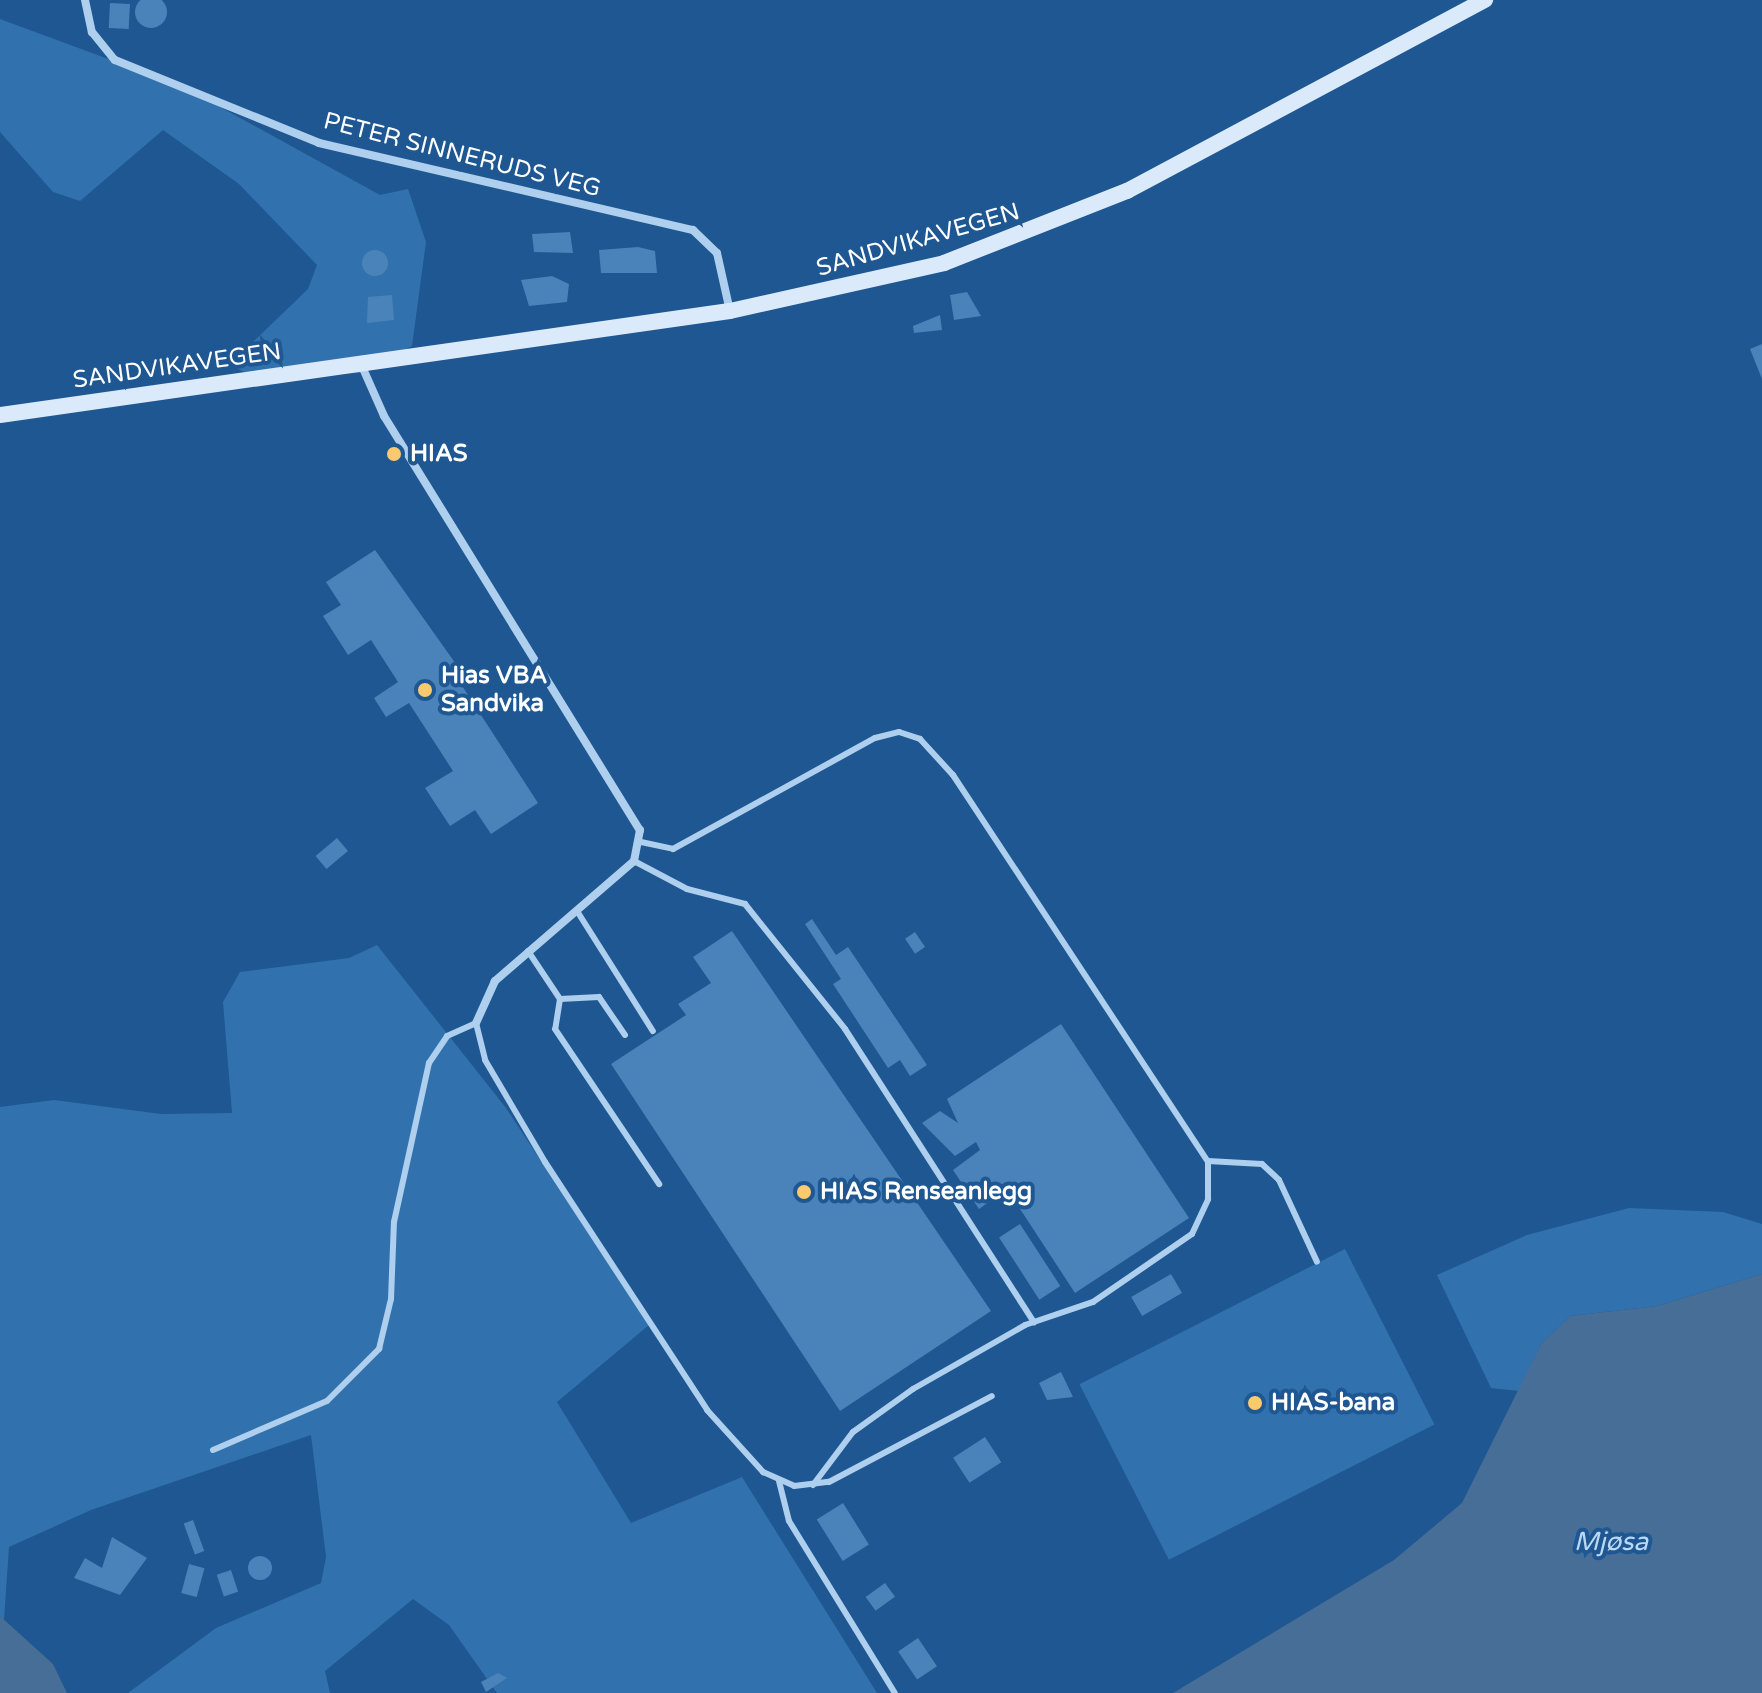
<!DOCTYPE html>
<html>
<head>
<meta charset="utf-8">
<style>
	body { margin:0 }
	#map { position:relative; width:1762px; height:1693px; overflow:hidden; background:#1e5791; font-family:"Varela Round",sans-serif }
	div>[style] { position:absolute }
	.green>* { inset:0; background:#3172ae; transform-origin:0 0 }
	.water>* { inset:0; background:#466e97 }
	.building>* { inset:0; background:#4a83b9; transform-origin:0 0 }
	.round { border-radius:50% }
	.service>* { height:6px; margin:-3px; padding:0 3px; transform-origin:3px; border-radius:3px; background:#aecfee }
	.minor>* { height:8px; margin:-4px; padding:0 4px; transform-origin:4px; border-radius:4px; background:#aecfee }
	.secondary>* { height:16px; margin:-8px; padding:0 8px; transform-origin:8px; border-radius:8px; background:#dbeafa }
	.dots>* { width:22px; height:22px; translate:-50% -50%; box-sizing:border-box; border:4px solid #1e5791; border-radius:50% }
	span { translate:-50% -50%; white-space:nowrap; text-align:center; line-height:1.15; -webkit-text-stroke:8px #1e5791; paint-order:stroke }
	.street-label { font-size:24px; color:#fff }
	.poi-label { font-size:24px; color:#fff; font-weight:700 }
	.left { translate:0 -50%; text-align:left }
	.water-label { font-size:26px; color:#bad8f4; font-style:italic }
</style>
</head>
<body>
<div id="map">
	<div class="green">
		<i style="clip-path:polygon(0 19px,184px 87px,380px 195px,408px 189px,426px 242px,412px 346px,361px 373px,255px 377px,229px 365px,308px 289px,317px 265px,239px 184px,163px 130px,80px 201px,53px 192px,0 132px)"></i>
		<i style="clip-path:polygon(377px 945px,506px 1108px,649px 1325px,557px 1402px,631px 1523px,742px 1477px,877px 1693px,497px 1693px,449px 1625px,413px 1599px,325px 1671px,330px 1693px,128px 1693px,216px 1628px,321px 1583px,326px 1557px,311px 1435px,91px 1510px,9px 1547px,4px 1620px,0 1616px,0 1107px,54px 1100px,161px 1114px,232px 1113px,223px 1002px,240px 972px,349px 958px)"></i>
		<i style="clip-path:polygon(1629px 1208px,1723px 1212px,1762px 1224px,1762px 1274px,1657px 1306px,1570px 1316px,1541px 1344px,1519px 1391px,1491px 1388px,1437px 1275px,1527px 1235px)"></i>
		<i style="left:1345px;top:1249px;width:197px;height:298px;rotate:63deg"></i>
	</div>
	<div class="water">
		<i style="clip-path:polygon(1762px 1274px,1762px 1693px,1173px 1693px,1394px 1560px,1462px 1503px,1541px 1344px,1570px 1316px,1657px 1306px)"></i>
		<i style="clip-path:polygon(0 1616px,53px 1664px,67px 1693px,0 1693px)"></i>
	</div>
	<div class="building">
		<i class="round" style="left:135px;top:-4px;width:32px;height:32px"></i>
		<i style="left:110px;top:3px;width:20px;height:25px;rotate:3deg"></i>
		<i style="clip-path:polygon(570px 232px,573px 253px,534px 252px,532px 234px)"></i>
		<i style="clip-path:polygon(638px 247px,655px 251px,657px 273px,601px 273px,599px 250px)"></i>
		<i class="round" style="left:362px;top:250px;width:26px;height:26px"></i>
		<i style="clip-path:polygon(552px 276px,569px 284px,567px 302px,529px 306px,521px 280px)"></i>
		<i style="clip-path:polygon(967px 292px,981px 316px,954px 320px,950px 295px)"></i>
		<i style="clip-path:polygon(392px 295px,394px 320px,367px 323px,368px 297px)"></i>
		<i style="clip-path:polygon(940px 315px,942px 330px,914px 333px,913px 326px)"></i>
		<i style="clip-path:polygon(1762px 344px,1762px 379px,1750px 349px)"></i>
		<i style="clip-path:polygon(375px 550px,463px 674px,457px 678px,538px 803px,491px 834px,475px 810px,450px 826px,425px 788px,453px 771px,409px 703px,386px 717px,374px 698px,398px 682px,371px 640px,348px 655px,323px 616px,341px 605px,326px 582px)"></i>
		<i style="left:337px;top:838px;width:17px;height:28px;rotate:50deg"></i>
		<i style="clip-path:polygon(812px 919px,836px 955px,848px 947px,927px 1065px,910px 1076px,900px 1060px,888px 1068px,833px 984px,841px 979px,805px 924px)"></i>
		<i style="clip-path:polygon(732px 931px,991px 1311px,840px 1411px,611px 1064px,686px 1015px,678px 1004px,711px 983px,693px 957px)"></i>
		<i style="left:915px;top:932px;width:18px;height:12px;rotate:56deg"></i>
		<i style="clip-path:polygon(1061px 1024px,1189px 1218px,1075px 1293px,1007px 1189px,979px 1209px,953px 1170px,980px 1150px,976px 1142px,955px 1156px,922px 1123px,940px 1111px,958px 1123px,947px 1099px)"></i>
		<i style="left:1020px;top:1224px;width:74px;height:25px;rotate:57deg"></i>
		<i style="left:1171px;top:1274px;width:22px;height:46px;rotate:60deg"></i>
		<i style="clip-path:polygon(1061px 1372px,1073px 1397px,1047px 1400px,1039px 1383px)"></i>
		<i style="left:985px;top:1437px;width:30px;height:38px;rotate:57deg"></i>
		<i style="left:843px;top:1503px;width:49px;height:31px;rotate:58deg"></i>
		<i style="left:193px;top:1520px;width:33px;height:10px;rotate:70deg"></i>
		<i style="clip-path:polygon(112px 1537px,147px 1558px,120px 1595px,74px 1578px,85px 1558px,102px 1568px)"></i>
		<i class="round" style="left:248px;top:1556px;width:24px;height:24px"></i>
		<i style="left:189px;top:1564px;width:16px;height:30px;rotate:15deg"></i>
		<i style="left:231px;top:1570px;width:23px;height:15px;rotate:72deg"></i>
		<i style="left:885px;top:1583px;width:17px;height:24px;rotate:54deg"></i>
		<i style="left:918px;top:1638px;width:34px;height:24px;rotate:56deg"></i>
		<i style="clip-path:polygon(498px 1673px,507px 1678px,486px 1692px,481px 1682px)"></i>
	</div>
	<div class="service">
		<i style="left:641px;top:842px;width:33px;rotate:12deg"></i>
		<i style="left:673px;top:849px;width:230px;rotate:-28.8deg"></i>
		<i style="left:875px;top:738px;width:25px;rotate:-14deg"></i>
		<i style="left:899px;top:732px;width:22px;rotate:18deg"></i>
		<i style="left:920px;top:739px;width:49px;rotate:47.5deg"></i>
		<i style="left:953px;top:775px;width:463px;rotate:56.6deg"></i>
		<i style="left:1208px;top:1161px;width:54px;rotate:3.2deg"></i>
		<i style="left:1262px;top:1164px;width:23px;rotate:43deg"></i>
		<i style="left:1279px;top:1180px;width:90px;rotate:65.1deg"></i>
		<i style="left:634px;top:861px;width:60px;rotate:27.8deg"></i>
		<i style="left:687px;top:889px;width:60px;rotate:14.5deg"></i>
		<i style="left:745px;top:904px;width:160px;rotate:51.3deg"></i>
		<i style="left:845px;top:1029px;width:349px;rotate:57.2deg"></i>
		<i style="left:577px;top:911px;width:142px;rotate:57.7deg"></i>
		<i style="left:528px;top:951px;width:58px;rotate:56.3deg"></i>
		<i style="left:560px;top:999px;width:30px;rotate:99deg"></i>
		<i style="left:555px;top:1029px;width:187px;rotate:56.1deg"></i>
		<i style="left:560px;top:999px;width:39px;rotate:-3deg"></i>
		<i style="left:599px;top:997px;width:46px;rotate:55.6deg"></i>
		<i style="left:213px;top:1450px;width:124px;rotate:-23.3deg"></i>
		<i style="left:327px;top:1401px;width:74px;rotate:-45deg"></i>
		<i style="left:379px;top:1349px;width:51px;rotate:-76.5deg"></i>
		<i style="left:391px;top:1299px;width:77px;rotate:-87.8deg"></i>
		<i style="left:394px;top:1222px;width:163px;rotate:-77.6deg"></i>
		<i style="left:429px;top:1063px;width:32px;rotate:-56deg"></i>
		<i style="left:447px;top:1036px;width:32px;rotate:-24deg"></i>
		<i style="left:476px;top:1023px;width:38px;rotate:76deg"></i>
		<i style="left:485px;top:1060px;width:118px;rotate:59.5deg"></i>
		<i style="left:545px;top:1162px;width:296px;rotate:56.8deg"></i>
		<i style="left:707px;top:1410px;width:84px;rotate:47.9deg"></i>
		<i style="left:763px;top:1472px;width:34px;rotate:24deg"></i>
		<i style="left:794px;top:1486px;width:35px;rotate:-7deg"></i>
		<i style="left:829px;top:1482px;width:184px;rotate:-27.8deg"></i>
		<i style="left:779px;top:1481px;width:41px;rotate:76deg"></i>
		<i style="left:789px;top:1521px;width:202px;rotate:58.4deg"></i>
		<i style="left:813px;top:1485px;width:66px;rotate:-53deg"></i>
		<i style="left:853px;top:1432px;width:74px;rotate:-35.6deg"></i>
		<i style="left:913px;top:1389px;width:129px;rotate:-29.7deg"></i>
		<i style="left:1025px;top:1325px;width:72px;rotate:-18.7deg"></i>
		<i style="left:1093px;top:1302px;width:120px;rotate:-34.5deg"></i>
		<i style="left:1192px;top:1234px;width:38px;rotate:-65deg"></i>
		<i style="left:1208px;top:1199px;width:38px;rotate:-90deg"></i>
	</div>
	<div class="minor">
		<i style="left:85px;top:0;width:33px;rotate:78deg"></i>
		<i style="left:92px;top:32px;width:36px;rotate:51deg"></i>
		<i style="left:115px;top:60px;width:220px;rotate:22.1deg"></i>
		<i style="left:319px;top:143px;width:384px;rotate:13.1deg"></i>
		<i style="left:693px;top:230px;width:33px;rotate:44deg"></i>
		<i style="left:717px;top:253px;width:59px;rotate:77.4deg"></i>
		<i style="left:361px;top:364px;width:57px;rotate:66.1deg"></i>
		<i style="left:384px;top:416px;width:487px;rotate:58.3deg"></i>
		<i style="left:640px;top:830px;width:32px;rotate:101deg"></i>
		<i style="left:634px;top:861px;width:184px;rotate:139.2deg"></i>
		<i style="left:495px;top:981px;width:46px;rotate:114.3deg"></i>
	</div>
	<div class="secondary">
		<i style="left:0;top:415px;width:737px;rotate:-8.11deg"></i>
		<i style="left:730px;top:311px;width:219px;rotate:-12.6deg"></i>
		<i style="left:944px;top:263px;width:197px;rotate:-21.5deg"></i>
		<i style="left:1127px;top:191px;width:406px;rotate:-28.1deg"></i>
	</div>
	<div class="dots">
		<i style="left:394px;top:454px;background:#fcca6e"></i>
		<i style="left:425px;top:690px;background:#fcca6e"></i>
		<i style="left:804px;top:1192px;background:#fcca6e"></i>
		<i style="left:1255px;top:1403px;background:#fcca6e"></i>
	</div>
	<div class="street-label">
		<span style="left:462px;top:155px;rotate:14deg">PETER SINNERUDS VEG</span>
		<span style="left:918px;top:240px;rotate:-16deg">SANDVIKAVEGEN</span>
		<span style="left:177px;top:366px;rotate:-8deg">SANDVIKAVEGEN</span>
	</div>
	<div class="poi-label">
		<span class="left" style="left:410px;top:454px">HIAS</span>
		<span class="left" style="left:441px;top:690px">Hias VBA<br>Sandvika</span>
		<span class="left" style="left:820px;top:1192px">HIAS Renseanlegg</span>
		<span class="left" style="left:1271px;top:1403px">HIAS-bana</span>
	</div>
	<div class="water-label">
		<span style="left:1611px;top:1542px">Mjøsa</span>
	</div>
</div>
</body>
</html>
